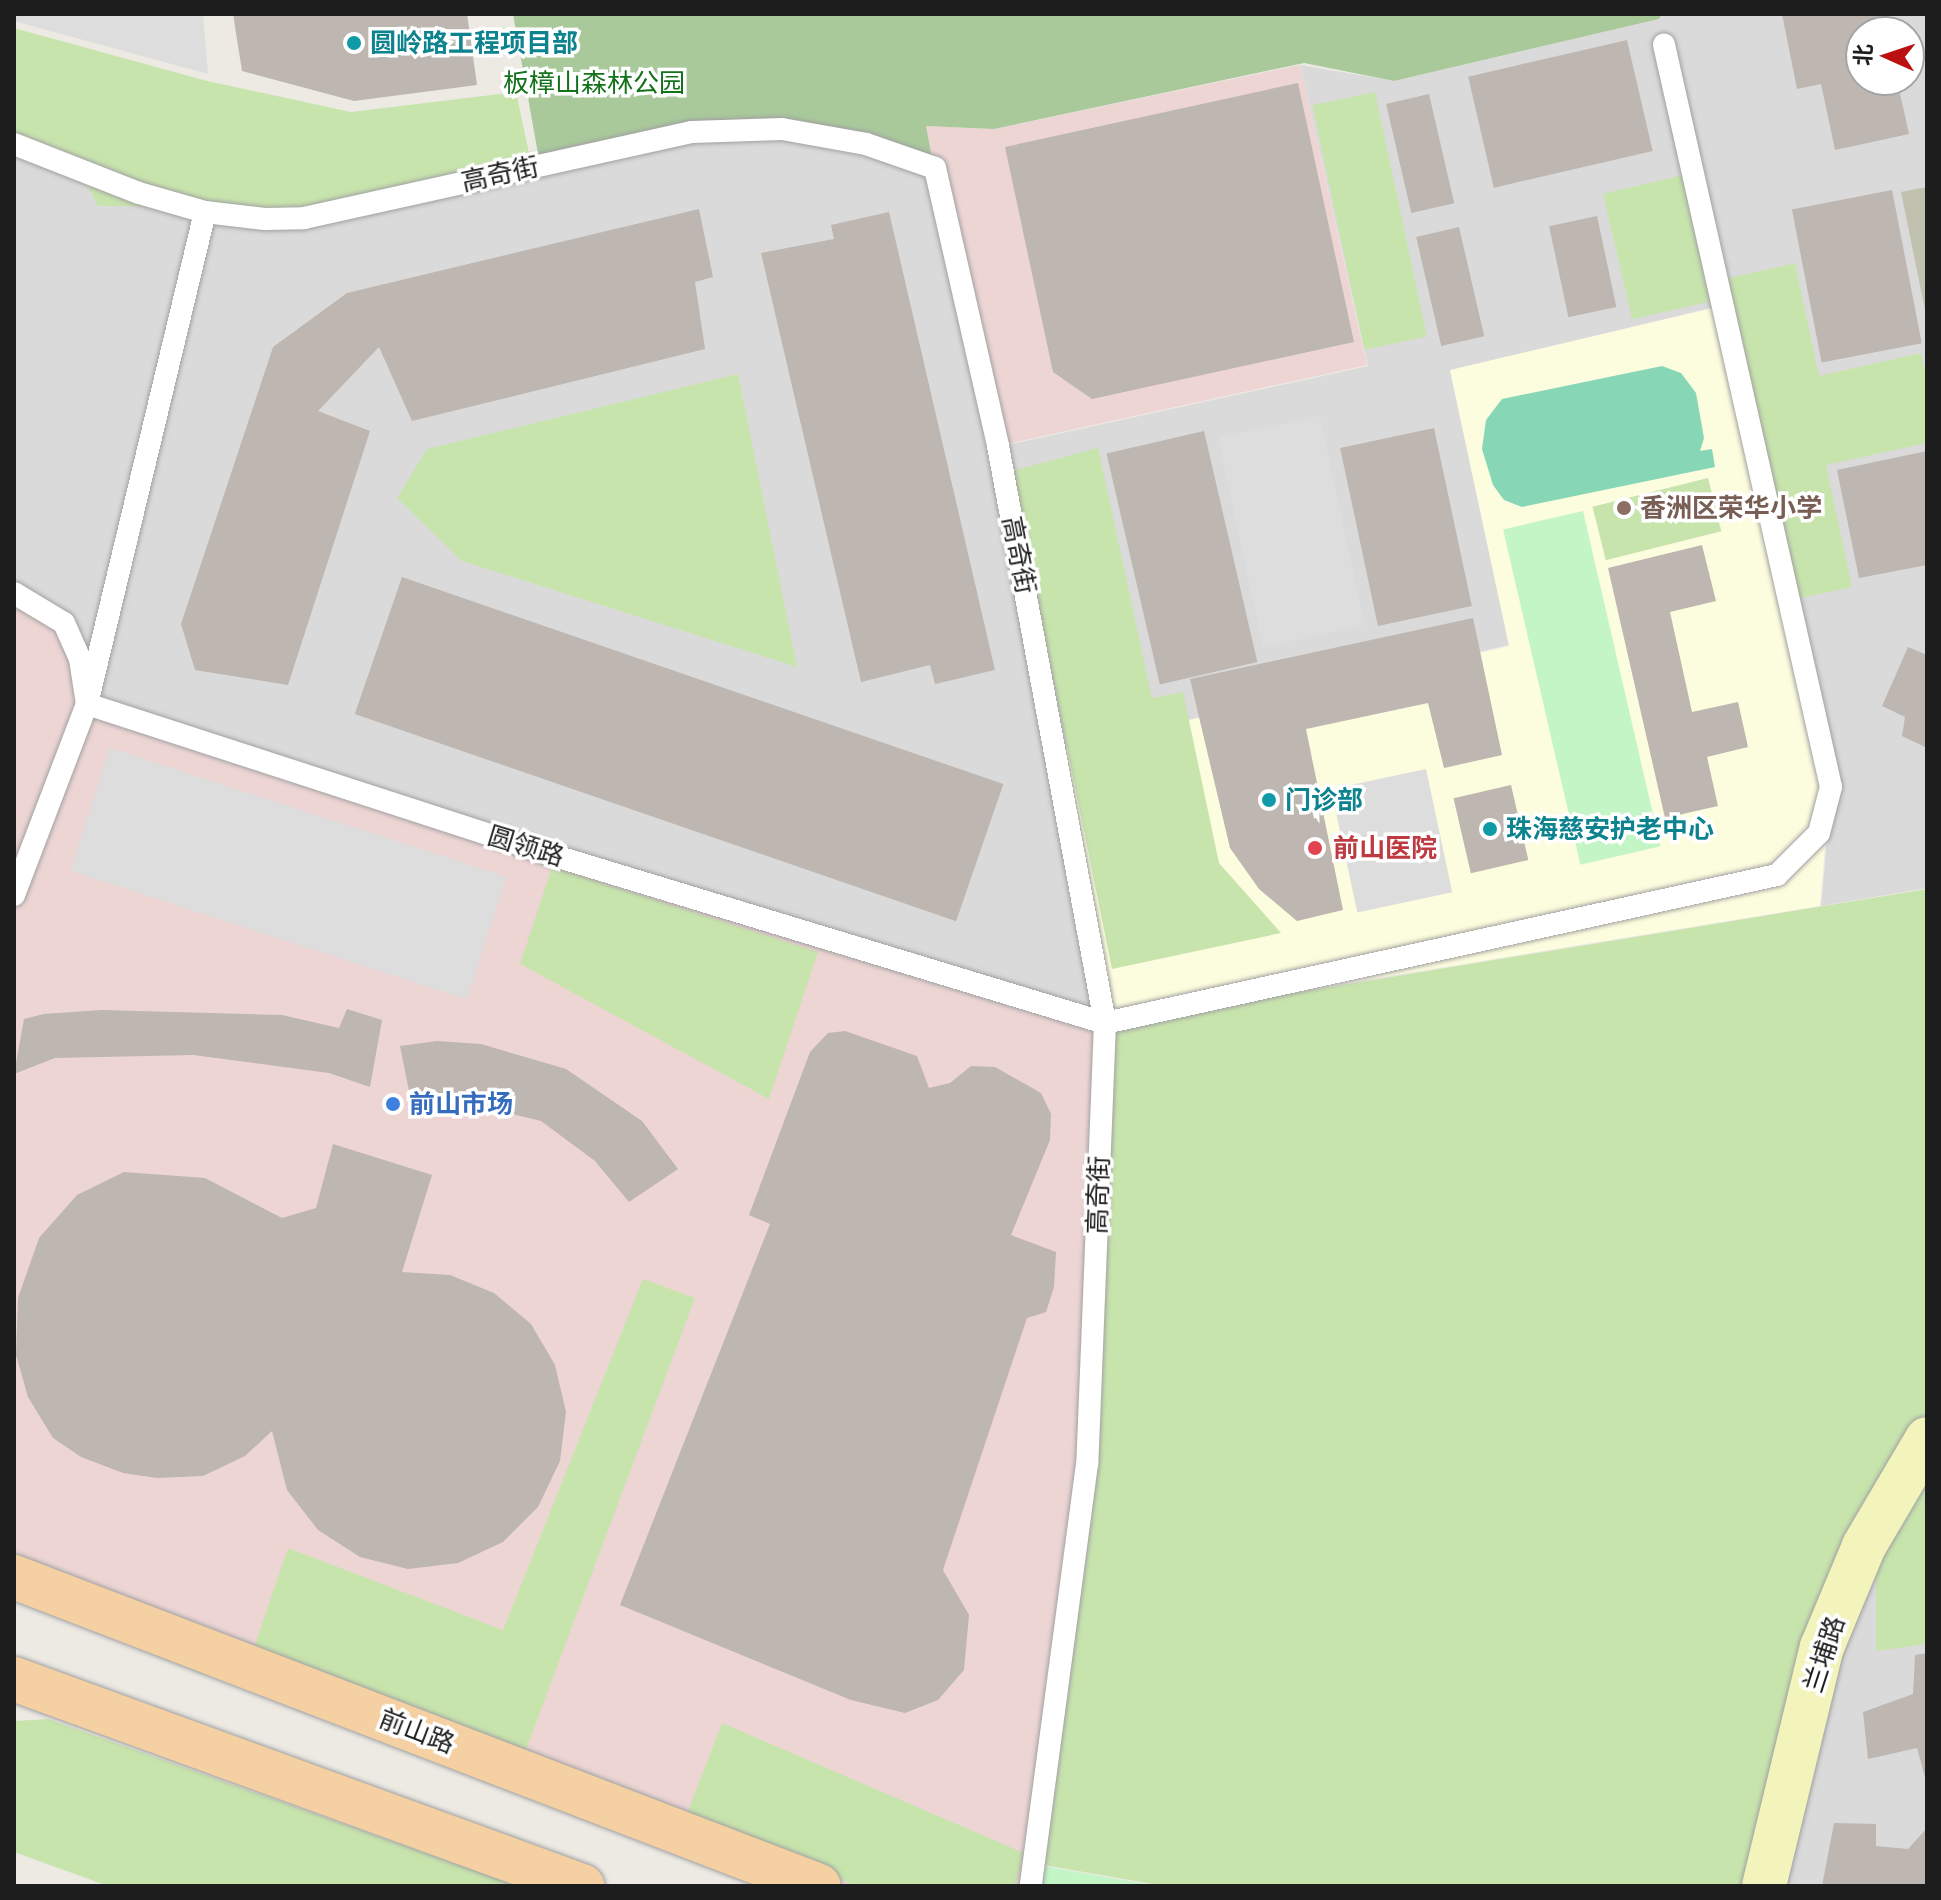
<!DOCTYPE html>
<html>
<head>
<meta charset="utf-8">
<style>
	body { margin:0 }
	#map { position:relative; width:1941px; height:1900px; overflow:hidden; background:#edeae4; font-family:"IBM Plex Sans","Noto Sans SC",sans-serif }
	div>[style] { position:absolute }
	.residential>* { inset:0; background:#dbdada }
	.commercial>* { inset:0; background:#edd5d4 }
	.education>* { inset:0; background:#fcfcde }
	.construction>* { inset:0; background:#c1c1b0 }
	.grass>* { inset:0; background:#c8e4ad; transform-origin:0 0 }
	.forest>* { inset:0; background:#a9c99b }
	.park>* { inset:0; background:#c3f5c7; transform-origin:0 0 }
	.pitch>* { inset:0; background:#87d7b7 }
	.parking>* { inset:0; background:#ddd; transform-origin:0 0 }
	.building>* { inset:0; background:#bdb6b1; transform-origin:0 0 }
	.roads { filter:drop-shadow(0 0 2px #a1a1a1) drop-shadow(0 0 2px #a1a1a1) }
	.lane>* { height:22px; margin:-11px; padding:0 11px; transform-origin:11px; border-radius:11px; background:#fff }
	.secondary>* { height:44px; margin:-22px; padding:0 22px; transform-origin:22px; border-radius:22px; background:#f2f4bb }
	.primary>* { height:44px; margin:-22px; padding:0 22px; transform-origin:22px; border-radius:22px; background:#f4d0a2 }
	.dots>* { width:22px; height:22px; translate:-50% -50%; box-sizing:border-box; border:4px solid #fff; border-radius:50% }
	span { translate:-50% -50%; white-space:nowrap; text-align:center; line-height:1.15; -webkit-text-stroke:7px #fff; paint-order:stroke }
	.culture-label { font-size:26px; color:#0d838f; font-weight:700 }
	.left { translate:0 -50%; text-align:left }
	.park-label { font-size:26px; color:#14721b }
	.street-label { font-size:26px; color:#1d1d1d }
	.education-label { font-size:26px; color:#785e54; font-weight:700 }
	.health-label { font-size:26px; color:#be3a42; font-weight:700 }
	.shop-label { font-size:26px; color:#366cbe; font-weight:700 }
	.frame { position:absolute; inset:0; border:16px solid #1d1d1d; pointer-events:none }
	.north { position:absolute; left:1845px; top:16px; width:80px; height:80px; box-sizing:border-box; background:#fff; border:2px solid #a5a5a5; border-radius:50%; rotate:273deg; font-size:22px; font-weight:700; line-height:32px; text-align:center; color:#1d1d1d }
	.north::after { content:''; display:block; margin:auto; width:28px; height:36px; background:#ba1011; clip-path:polygon(50% 0,100% 100%,50% 72%,0 100%) }
</style>
</head>
<body>
<div id="map">
	<div class="residential">
		<i style="clip-path:polygon(evenodd,1663px 14px,1927px 14px,1927px 888px,1821px 906px,1832px 787px,1722px 305px,1450px 371px,1509px 645px,1058px 750px,998px 447px,1368px 366px,1300px 65px,1394px 81px,1659px 19px,1663px 14px,1861px 32px,1909px 32px,1909px 80px,1861px 80px,1861px 32px)"></i>
		<i style="clip-path:polygon(782px 129px,934px 169px,1104px 1022px,88px 704px,205px 213px,265px 219px,539px 166px)"></i>
		<i style="clip-path:polygon(14px 143px,204px 213px,87px 700px,14px 593px)"></i>
		<i style="clip-path:polygon(1927px 1440px,1927px 1886px,1764px 1886px,1823px 1647px)"></i>
	</div>
	<div class="commercial">
		<i style="clip-path:polygon(1300px 65px,1367px 365px,998px 446px,925px 126px,994px 129px)"></i>
		<i style="clip-path:polygon(14px 595px,63px 624px,87px 705px,1104px 1024px,1087px 1464px,1030px 1886px,820px 1886px,14px 1577px)"></i>
	</div>
	<div class="education">
		<i style="clip-path:polygon(1722px 306px,1830px 787px,1820px 906px,1105px 1022px,1057px 751px,1509px 646px,1450px 370px)"></i>
	</div>
	<div class="construction">
		<i style="clip-path:polygon(1927px 187px,1927px 320px,1901px 192px)"></i>
	</div>
	<div class="grass">
		<i style="clip-path:polygon(14px 28px,207px 81px,351px 112px,516px 92px,530px 158px,306px 208px,98px 206px,72px 157px,14px 133px)"></i>
		<i style="left:1375px;top:92px;width:250px;height:64px;rotate:78deg"></i>
		<i style="left:1684px;top:175px;width:129px;height:83px;rotate:77deg"></i>
		<i style="clip-path:polygon(1795px 263px,1819px 376px,1921px 353px,1927px 378px,1927px 443px,1826px 465px,1852px 587px,1796px 599px,1725px 279px)"></i>
		<i style="clip-path:polygon(738px 374px,797px 667px,462px 561px,397px 498px,427px 449px)"></i>
		<i style="clip-path:polygon(1098px 448px,1152px 698px,1183px 692px,1219px 863px,1281px 933px,1112px 969px,1011px 471px)"></i>
		<i style="left:1708px;top:478px;width:55px;height:119px;rotate:76deg"></i>
		<i style="clip-path:polygon(552px 867px,818px 952px,769px 1099px,520px 964px)"></i>
		<i style="clip-path:polygon(1927px 889px,1927px 1439px,1864px 1546px,1764px 1886px,1164px 1886px,1038px 1864px,1088px 1464px,1105px 1024px)"></i>
		<i style="clip-path:polygon(643px 1279px,695px 1298px,524px 1755px,251px 1656px,288px 1548px,503px 1630px)"></i>
		<i style="clip-path:polygon(1927px 1465px,1927px 1644px,1876px 1651px,1876px 1555px)"></i>
		<i style="clip-path:polygon(48px 1719px,518px 1886px,108px 1886px,14px 1852px,14px 1721px)"></i>
		<i style="clip-path:polygon(722px 1723px,1024px 1853px,1015px 1886px,857px 1886px,685px 1819px)"></i>
	</div>
	<div class="forest">
		<i style="clip-path:polygon(513px 14px,1662px 14px,1659px 19px,1394px 81px,1304px 63px,994px 129px,926px 126px,934px 168px,782px 128px,540px 165px)"></i>
	</div>
	<div class="park">
		<i style="left:1583px;top:511px;width:344px;height:82px;rotate:77deg"></i>
		<i style="clip-path:polygon(1037px 1865px,1157px 1886px,1031px 1886px)"></i>
	</div>
	<div class="pitch">
		<i style="clip-path:polygon(1662px 366px,1681px 373px,1696px 393px,1704px 438px,1700px 451px,1712px 449px,1715px 467px,1522px 507px,1504px 500px,1493px 485px,1482px 449px,1486px 420px,1502px 399px)"></i>
	</div>
	<div class="parking">
		<i style="clip-path:polygon(14px 14px,203px 14px,208px 74px,14px 21px)"></i>
		<i style="left:1320px;top:416px;width:214px;height:104px;rotate:78deg"></i>
		<i style="left:110px;top:748px;width:417px;height:129px;rotate:18deg"></i>
		<i style="left:1426px;top:769px;width:126px;height:97px;rotate:78deg"></i>
	</div>
	<div class="building">
		<i style="clip-path:polygon(233px 14px,467px 14px,477px 85px,354px 101px,242px 71px)"></i>
		<i style="clip-path:polygon(1782px 14px,1884px 14px,1887px 32px,1861px 32px,1861px 80px,1897px 80px,1909px 134px,1835px 150px,1821px 84px,1797px 89px)"></i>
		<i style="left:1627px;top:40px;width:114px;height:163px;rotate:77deg"></i>
		<i style="clip-path:polygon(1298px 83px,1354px 342px,1092px 399px,1053px 372px,1005px 147px)"></i>
		<i style="left:1429px;top:94px;width:112px;height:44px;rotate:77deg"></i>
		<i style="left:1892px;top:190px;width:156px;height:102px;rotate:79deg"></i>
		<i style="clip-path:polygon(699px 209px,713px 277px,695px 282px,705px 349px,412px 421px,379px 347px,318px 411px,370px 431px,288px 685px,195px 670px,181px 624px,273px 347px,347px 293px)"></i>
		<i style="clip-path:polygon(889px 212px,995px 670px,935px 684px,930px 665px,861px 682px,761px 253px,834px 239px,831px 225px)"></i>
		<i style="left:1597px;top:216px;width:93px;height:49px;rotate:78deg"></i>
		<i style="left:1459px;top:227px;width:112px;height:44px;rotate:77deg"></i>
		<i style="left:1434px;top:428px;width:182px;height:96px;rotate:78deg"></i>
		<i style="left:1204px;top:431px;width:237px;height:100px;rotate:77deg"></i>
		<i style="clip-path:polygon(1927px 451px,1927px 565px,1859px 578px,1837px 470px)"></i>
		<i style="clip-path:polygon(1702px 545px,1716px 601px,1670px 612px,1692px 712px,1738px 702px,1748px 747px,1707px 757px,1718px 806px,1665px 818px,1608px 568px)"></i>
		<i style="left:402px;top:577px;width:636px;height:145px;rotate:19deg"></i>
		<i style="clip-path:polygon(1473px 618px,1502px 755px,1444px 768px,1428px 703px,1306px 729px,1343px 910px,1297px 921px,1259px 889px,1230px 848px,1190px 679px)"></i>
		<i style="clip-path:polygon(1908px 647px,1927px 655px,1927px 748px,1902px 736px,1905px 717px,1882px 706px)"></i>
		<i style="left:1511px;top:785px;width:77px;height:59px;rotate:77deg"></i>
		<i style="clip-path:polygon(347px 1009px,382px 1020px,370px 1087px,329px 1073px,193px 1055px,55px 1058px,14px 1074px,24px 1019px,44px 1014px,102px 1010px,282px 1015px,339px 1028px)"></i>
		<i style="clip-path:polygon(845px 1031px,917px 1056px,929px 1088px,950px 1083px,971px 1066px,995px 1067px,1041px 1093px,1051px 1114px,1050px 1140px,1011px 1235px,1056px 1252px,1054px 1287px,1046px 1312px,1027px 1318px,943px 1570px,969px 1615px,964px 1670px,938px 1700px,905px 1713px,851px 1700px,620px 1605px,770px 1224px,749px 1215px,810px 1052px,828px 1033px)"></i>
		<i style="clip-path:polygon(437px 1041px,481px 1044px,566px 1069px,642px 1121px,678px 1169px,629px 1202px,595px 1161px,541px 1121px,475px 1105px,412px 1106px,400px 1046px)"></i>
		<i style="clip-path:polygon(333px 1144px,432px 1175px,402px 1272px,450px 1275px,494px 1293px,531px 1324px,555px 1365px,566px 1412px,560px 1461px,538px 1507px,503px 1542px,458px 1563px,408px 1569px,360px 1557px,318px 1530px,287px 1490px,272px 1431px,245px 1456px,203px 1476px,157px 1478px,123px 1473px,81px 1457px,53px 1438px,28px 1397px,16px 1355px,18px 1298px,39px 1238px,77px 1195px,124px 1172px,205px 1178px,282px 1218px,316px 1208px)"></i>
		<i style="clip-path:polygon(1927px 1653px,1927px 1781px,1926px 1781px,1917px 1748px,1868px 1759px,1863px 1712px,1913px 1694px,1915px 1655px)"></i>
		<i style="clip-path:polygon(1834px 1823px,1876px 1824px,1876px 1846px,1908px 1849px,1927px 1828px,1927px 1886px,1822px 1886px)"></i>
	</div>
	<div class="roads">
		<div class="lane">
			<i style="left:14px;top:144px;width:134px;rotate:21.4deg"></i>
			<i style="left:139px;top:193px;width:69px;rotate:16.1deg"></i>
			<i style="left:205px;top:212px;width:60px;rotate:6.7deg"></i>
			<i style="left:265px;top:219px;width:39px;rotate:-1deg"></i>
			<i style="left:304px;top:218px;width:397px;rotate:-12.5deg"></i>
			<i style="left:692px;top:132px;width:90px;rotate:-1.9deg"></i>
			<i style="left:782px;top:129px;width:85px;rotate:10.1deg"></i>
			<i style="left:866px;top:144px;width:73px;rotate:19.2deg"></i>
			<i style="left:935px;top:168px;width:285px;rotate:77.2deg"></i>
			<i style="left:998px;top:446px;width:587px;rotate:79.49deg"></i>
			<i style="left:1105px;top:1023px;width:441px;rotate:92.3deg"></i>
			<i style="left:1087px;top:1464px;width:426px;rotate:97.6deg"></i>
			<i style="left:14px;top:593px;width:58px;rotate:31deg"></i>
			<i style="left:64px;top:623px;width:39px;rotate:66deg"></i>
			<i style="left:80px;top:659px;width:46px;rotate:81.2deg"></i>
			<i style="left:87px;top:704px;width:478px;rotate:18deg"></i>
			<i style="left:542px;top:852px;width:588px;rotate:16.9deg"></i>
			<i style="left:1105px;top:1023px;width:688px;rotate:-12.42deg"></i>
			<i style="left:1777px;top:875px;width:59px;rotate:-45deg"></i>
			<i style="left:1819px;top:833px;width:48px;rotate:-75.4deg"></i>
			<i style="left:1831px;top:787px;width:761px;rotate:-102.68deg"></i>
			<i style="left:14px;top:895px;width:204px;rotate:-69.1deg"></i>
			<i style="left:87px;top:704px;width:506px;rotate:-76.51deg"></i>
		</div>
		<div class="secondary">
			<i style="left:1764px;top:1886px;width:246px;rotate:-76.4deg"></i>
			<i style="left:1822px;top:1647px;width:109px;rotate:-67.4deg"></i>
			<i style="left:1864px;top:1546px;width:124px;rotate:-59.5deg"></i>
		</div>
		<div class="primary">
			<i style="left:14px;top:1577px;width:862px;rotate:21deg"></i>
			<i style="left:14px;top:1679px;width:605px;rotate:20.02deg"></i>
		</div>
	</div>
	<div class="dots">
		<i style="left:354px;top:43px;background:#0f9aa8"></i>
		<i style="left:1624px;top:508px;background:#8d6e63"></i>
		<i style="left:1269px;top:800px;background:#0f9aa8"></i>
		<i style="left:1490px;top:829px;background:#0f9aa8"></i>
		<i style="left:1315px;top:848px;background:#e0444e"></i>
		<i style="left:393px;top:1104px;background:#3f7fe0"></i>
	</div>
	<div class="culture-label">
		<span class="left" style="left:370px;top:43px">圆岭路工程项目部</span>
		<span class="left" style="left:1285px;top:800px">门诊部</span>
		<span class="left" style="left:1506px;top:829px">珠海慈安护老中心</span>
	</div>
	<div class="park-label">
		<span style="left:594px;top:83px">板樟山森林公园</span>
	</div>
	<div class="street-label">
		<span style="left:500px;top:174px;rotate:-12deg">高奇街</span>
		<span style="left:1019px;top:555px;rotate:79deg">高奇街</span>
		<span style="left:526px;top:846px;rotate:17deg">圆领路</span>
		<span style="left:1098px;top:1195px;rotate:-88deg">高奇街</span>
		<span style="left:1824px;top:1654px;rotate:-72deg">兰埔路</span>
		<span style="left:417px;top:1731px;rotate:21deg">前山路</span>
	</div>
	<div class="education-label">
		<span class="left" style="left:1640px;top:508px">香洲区荣华小学</span>
	</div>
	<div class="health-label">
		<span class="left" style="left:1333px;top:848px">前山医院</span>
	</div>
	<div class="shop-label">
		<span class="left" style="left:409px;top:1104px">前山市场</span>
	</div>
	<div class="frame"></div>
	<div class="north">北</div>
</div>
</body>
</html>
